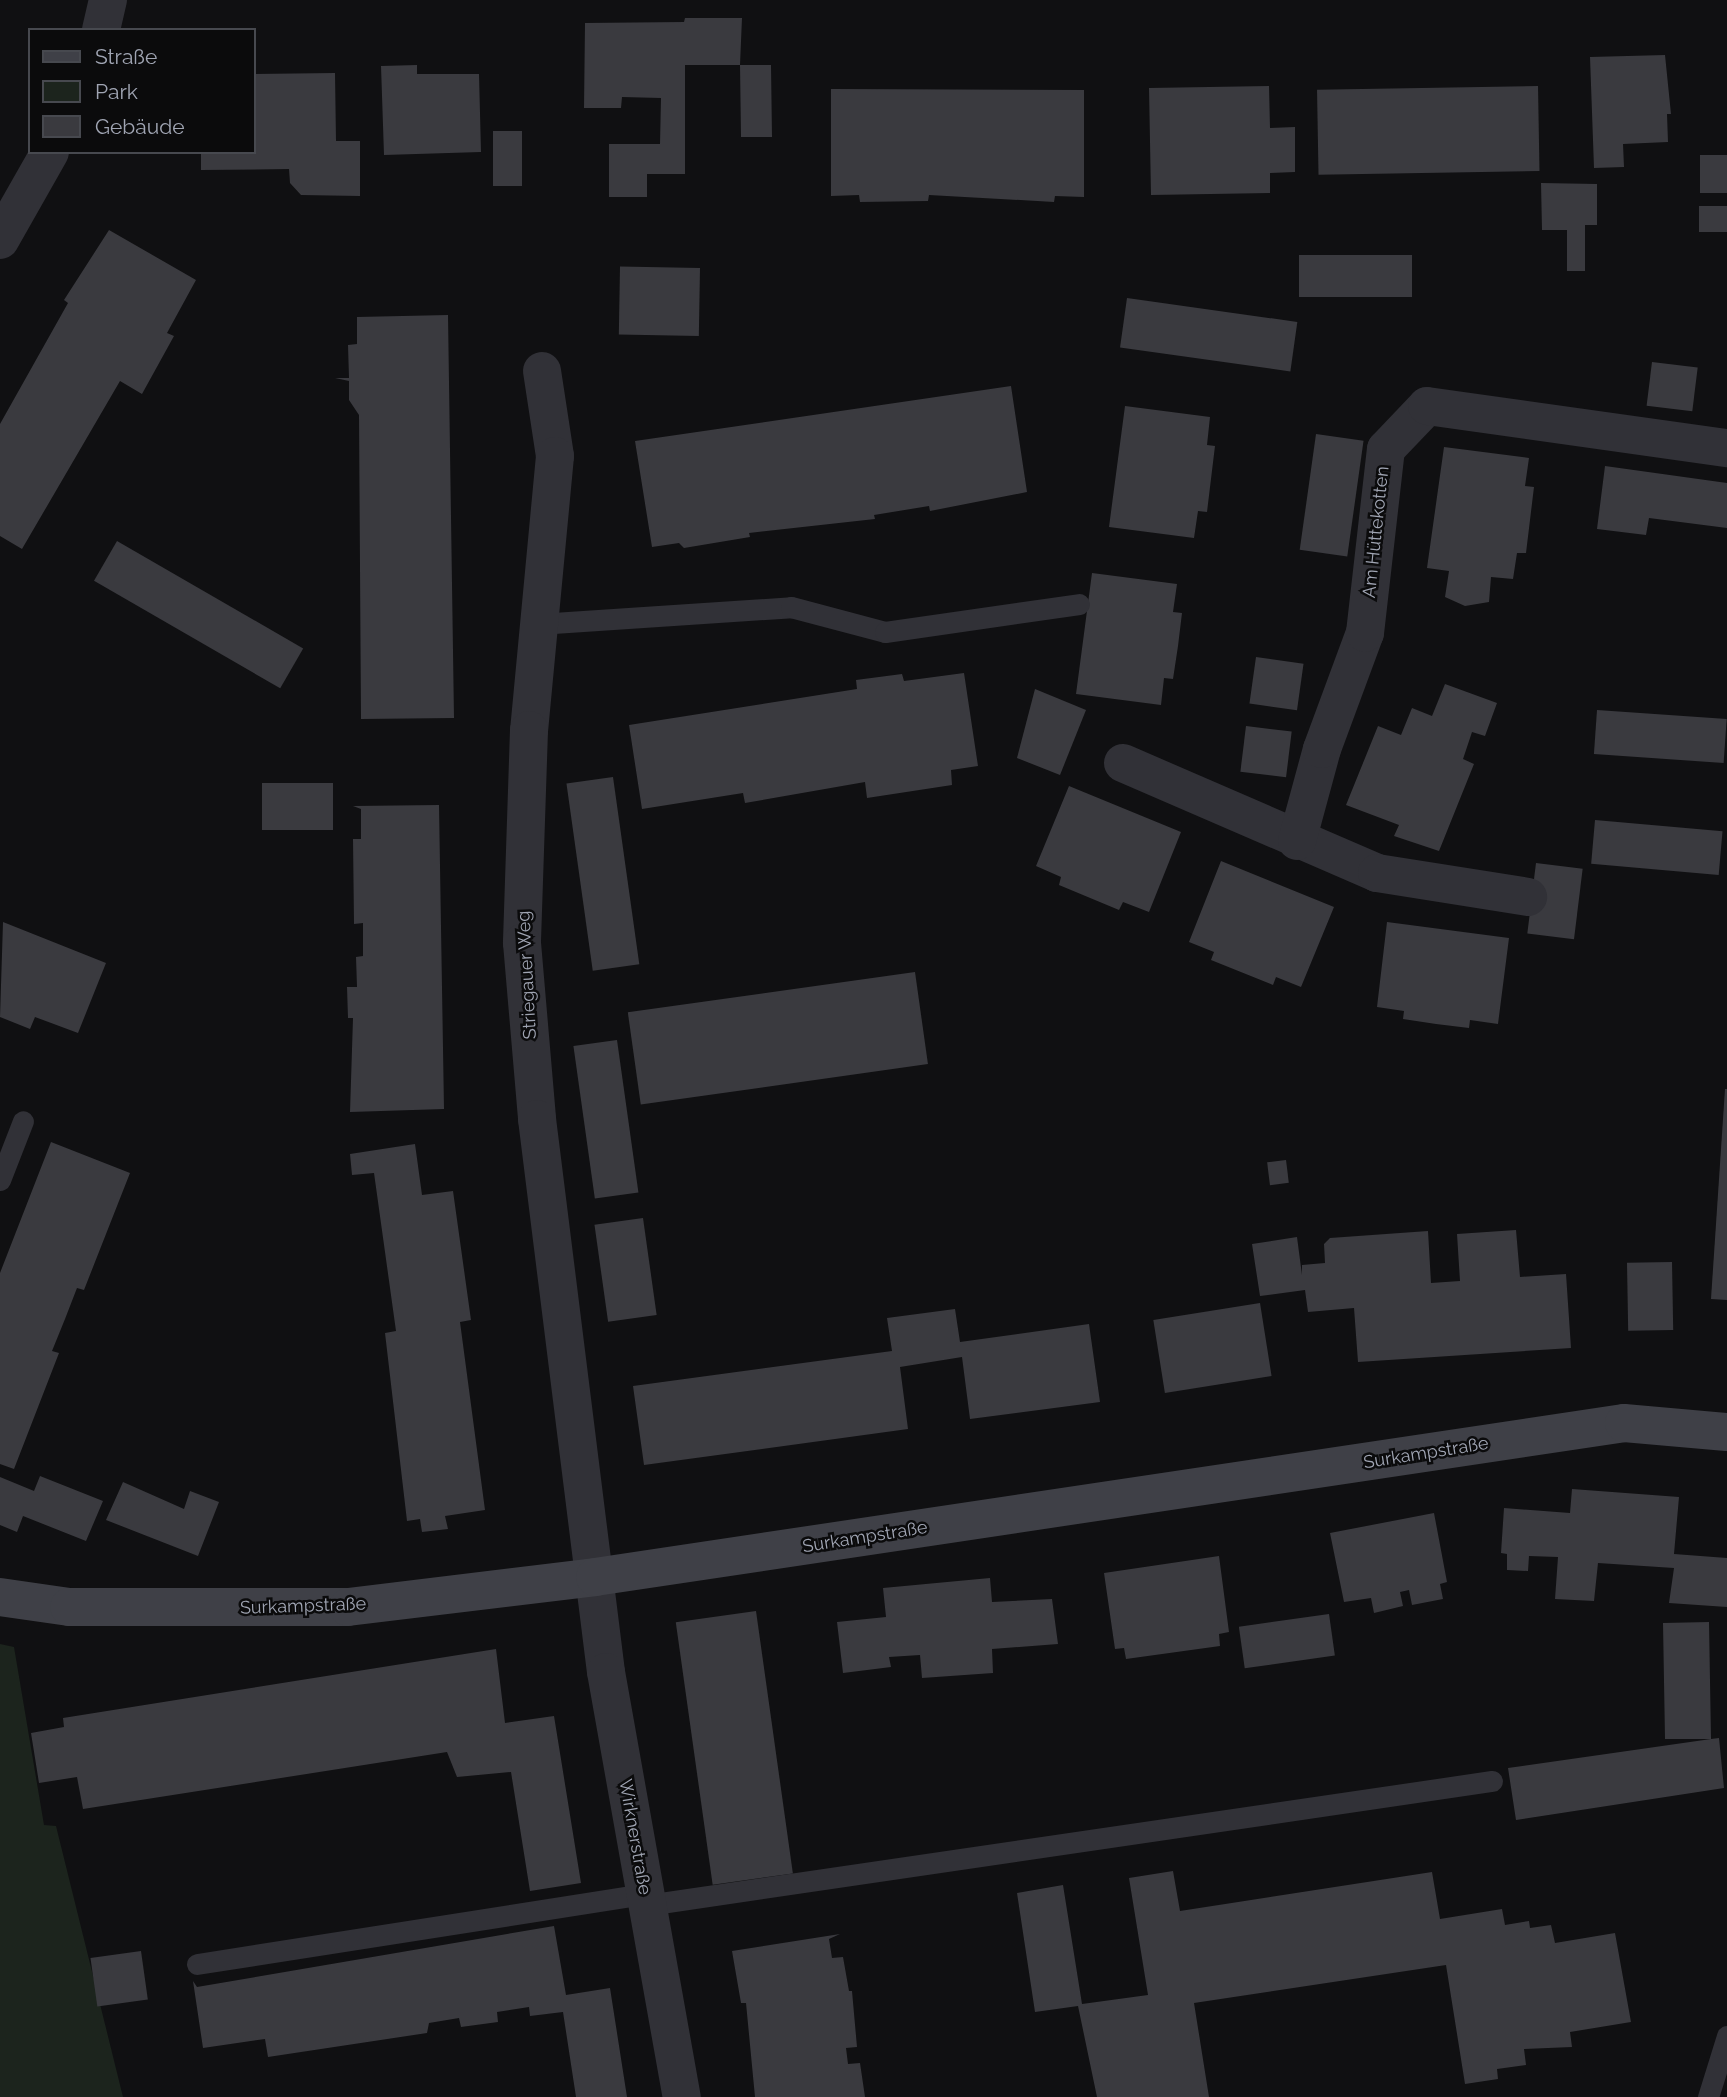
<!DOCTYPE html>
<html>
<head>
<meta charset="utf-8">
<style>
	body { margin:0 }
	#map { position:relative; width:1727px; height:2097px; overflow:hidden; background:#101012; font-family:Raleway,sans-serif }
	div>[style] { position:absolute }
	.green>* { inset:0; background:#1c241d }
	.building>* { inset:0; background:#3a3a3f; transform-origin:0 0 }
	.lane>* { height:21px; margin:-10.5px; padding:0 10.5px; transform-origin:10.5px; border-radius:10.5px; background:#313137 }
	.street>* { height:38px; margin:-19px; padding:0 19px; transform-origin:19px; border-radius:19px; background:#313137 }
	.secondary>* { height:38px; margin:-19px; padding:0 19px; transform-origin:19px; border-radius:19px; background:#3f4047 }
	span { translate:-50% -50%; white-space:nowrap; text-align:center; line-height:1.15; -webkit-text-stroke:5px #0b0b0c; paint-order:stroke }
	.street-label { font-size:18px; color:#a0a5b3 }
	.legend { position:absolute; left:28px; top:28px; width:228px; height:126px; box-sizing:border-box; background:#0b0b0c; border:2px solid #47494f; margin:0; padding:9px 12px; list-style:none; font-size:21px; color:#a0a5b3 }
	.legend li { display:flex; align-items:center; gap:14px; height:35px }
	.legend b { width:35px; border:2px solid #47494f }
</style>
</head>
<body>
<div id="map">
	<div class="green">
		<i style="clip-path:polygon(0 1644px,14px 1647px,44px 1825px,56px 1826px,123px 2097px,0 2097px)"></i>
	</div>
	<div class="building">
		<i style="clip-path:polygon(685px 18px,742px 18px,740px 65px,771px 65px,772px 137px,741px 137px,740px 65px,685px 65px,685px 174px,647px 174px,647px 197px,609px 197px,609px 144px,660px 144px,661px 98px,622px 97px,621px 108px,584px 108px,585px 23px,684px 22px)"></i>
		<i style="clip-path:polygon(1665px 55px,1671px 114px,1667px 114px,1668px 142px,1623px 144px,1624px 167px,1594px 168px,1590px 57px)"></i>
		<i style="clip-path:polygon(417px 65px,417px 74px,479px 74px,481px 152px,384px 155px,381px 66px)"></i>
		<i style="clip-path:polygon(335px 73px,336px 141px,360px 141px,360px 196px,301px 195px,290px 183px,289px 169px,201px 170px,201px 152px,254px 152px,254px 74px)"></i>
		<i style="clip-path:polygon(1269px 86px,1270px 128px,1295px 127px,1295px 172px,1270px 173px,1270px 193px,1151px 195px,1149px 88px)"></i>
		<i style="left:1538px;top:86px;width:85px;height:221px;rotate:89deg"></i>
		<i style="clip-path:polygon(831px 89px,1084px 90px,1084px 197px,1055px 196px,1054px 202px,929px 195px,928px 201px,860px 202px,859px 195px,831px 196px)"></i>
		<i style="left:493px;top:131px;width:29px;height:55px"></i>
		<i style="left:1700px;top:155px;width:27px;height:38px"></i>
		<i style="clip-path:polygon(1541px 183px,1597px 184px,1597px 225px,1585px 225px,1585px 271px,1567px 271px,1567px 230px,1542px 230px)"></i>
		<i style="left:1699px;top:206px;width:28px;height:26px"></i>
		<i style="clip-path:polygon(109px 230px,196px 280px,167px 333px,174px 336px,142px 394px,120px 381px,22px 549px,0 536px,0 424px,68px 303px,64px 300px)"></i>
		<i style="left:1412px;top:255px;width:42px;height:113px;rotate:90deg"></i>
		<i style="left:700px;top:268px;width:68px;height:80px;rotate:91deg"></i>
		<i style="left:1127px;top:298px;width:172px;height:50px;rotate:8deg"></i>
		<i style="clip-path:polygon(448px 315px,454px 718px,361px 719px,359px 415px,349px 400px,349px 381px,335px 378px,349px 378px,348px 345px,357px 344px,357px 317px)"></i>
		<i style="left:1652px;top:362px;width:46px;height:44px;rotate:7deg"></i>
		<i style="clip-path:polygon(1011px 386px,1027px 492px,930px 511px,929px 506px,874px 515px,875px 519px,749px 533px,750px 537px,684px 548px,679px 543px,652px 547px,635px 441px)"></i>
		<i style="clip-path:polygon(1125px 406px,1210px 417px,1207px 445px,1215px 446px,1207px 512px,1198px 511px,1194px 538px,1109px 527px)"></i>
		<i style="left:1316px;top:434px;width:48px;height:117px;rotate:8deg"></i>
		<i style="clip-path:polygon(1444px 447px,1529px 458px,1525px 486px,1534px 487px,1526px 553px,1517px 553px,1513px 579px,1491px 577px,1489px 602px,1465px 606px,1445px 597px,1449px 571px,1427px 568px)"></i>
		<i style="clip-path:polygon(1605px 466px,1727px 483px,1727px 528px,1649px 518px,1646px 535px,1597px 529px)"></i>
		<i style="left:117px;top:541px;width:215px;height:46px;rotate:30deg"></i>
		<i style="clip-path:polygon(1092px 573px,1177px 584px,1173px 612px,1182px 613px,1178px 646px,1173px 679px,1164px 678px,1161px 705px,1076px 694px)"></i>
		<i style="left:1256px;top:657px;width:48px;height:47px;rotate:8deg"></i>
		<i style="clip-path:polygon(964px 673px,978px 766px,951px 770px,952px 785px,867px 798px,865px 782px,745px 803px,743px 793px,642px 809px,629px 725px,857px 689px,856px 680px,902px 674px,904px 681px)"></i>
		<i style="clip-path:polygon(1445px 684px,1497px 703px,1485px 736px,1472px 732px,1463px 759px,1474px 764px,1439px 851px,1394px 836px,1399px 825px,1346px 805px,1378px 726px,1401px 735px,1412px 708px,1432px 716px)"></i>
		<i style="clip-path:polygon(1035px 689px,1086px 710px,1060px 775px,1017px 758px)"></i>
		<i style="left:1597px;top:710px;width:130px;height:44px;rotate:4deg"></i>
		<i style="left:1246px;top:726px;width:46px;height:46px;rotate:7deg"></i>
		<i style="left:613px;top:777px;width:189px;height:47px;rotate:82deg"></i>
		<i style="left:333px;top:783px;width:47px;height:71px;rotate:90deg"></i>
		<i style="clip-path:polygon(1069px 786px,1181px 832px,1149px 912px,1123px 902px,1119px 910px,1059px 885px,1061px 877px,1036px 866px)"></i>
		<i style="clip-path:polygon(439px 805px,444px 1109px,350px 1112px,353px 1018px,348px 1018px,347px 987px,357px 987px,356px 957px,363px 956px,363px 923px,354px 924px,353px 839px,361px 839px,361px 809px,353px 806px)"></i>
		<i style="left:1595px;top:820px;width:128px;height:44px;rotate:5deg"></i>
		<i style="clip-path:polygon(1221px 861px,1334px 907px,1301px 987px,1276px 977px,1273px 985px,1211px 960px,1214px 952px,1189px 942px)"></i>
		<i style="left:1536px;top:863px;width:47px;height:71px;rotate:7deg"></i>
		<i style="clip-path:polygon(3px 922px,106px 963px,78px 1033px,35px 1017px,30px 1029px,0 1017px)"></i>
		<i style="clip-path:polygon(1387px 922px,1509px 938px,1498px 1024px,1470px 1020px,1469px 1028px,1436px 1024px,1403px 1019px,1404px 1011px,1377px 1007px)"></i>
		<i style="left:915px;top:972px;width:93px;height:290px;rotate:82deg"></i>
		<i style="left:617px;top:1040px;width:154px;height:44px;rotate:82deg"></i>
		<i style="clip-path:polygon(1725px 1089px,1727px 1089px,1727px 1300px,1711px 1299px)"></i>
		<i style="clip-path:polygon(51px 1142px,130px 1173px,84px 1290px,77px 1288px,65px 1319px,52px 1351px,59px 1353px,14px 1469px,0 1464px,0 1273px)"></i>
		<i style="clip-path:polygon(415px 1144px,422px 1195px,453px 1191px,471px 1320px,460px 1322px,485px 1510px,445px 1516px,448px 1529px,422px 1532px,420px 1519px,407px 1521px,385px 1333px,396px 1331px,374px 1173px,352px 1175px,350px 1154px)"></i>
		<i style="left:1286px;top:1160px;width:23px;height:19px;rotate:83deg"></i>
		<i style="left:643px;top:1218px;width:98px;height:49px;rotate:82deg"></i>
		<i style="clip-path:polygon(1516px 1230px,1520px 1277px,1566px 1274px,1571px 1348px,1358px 1362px,1354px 1308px,1308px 1312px,1305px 1290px,1260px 1296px,1252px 1244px,1297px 1237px,1302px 1275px,1302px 1265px,1325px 1263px,1324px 1244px,1330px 1238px,1428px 1231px,1431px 1283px,1460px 1281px,1457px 1234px)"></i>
		<i style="left:1672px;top:1262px;width:68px;height:45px;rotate:89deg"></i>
		<i style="left:1260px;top:1303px;width:74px;height:108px;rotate:81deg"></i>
		<i style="clip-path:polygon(955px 1309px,960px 1342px,1089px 1324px,1100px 1402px,970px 1419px,962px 1357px,900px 1367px,908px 1429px,644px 1465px,633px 1386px,892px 1351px,887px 1318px)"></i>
		<i style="clip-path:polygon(40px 1476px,103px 1501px,86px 1541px,23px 1516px,17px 1532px,0 1525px,0 1477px,34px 1491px)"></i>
		<i style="clip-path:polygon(123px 1482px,184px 1509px,190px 1491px,219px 1502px,198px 1556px,106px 1520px)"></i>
		<i style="clip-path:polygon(1572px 1489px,1679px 1497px,1674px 1554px,1727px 1558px,1727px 1607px,1669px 1603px,1674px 1568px,1598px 1563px,1594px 1601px,1555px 1599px,1558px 1557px,1529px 1556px,1528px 1571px,1507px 1570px,1507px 1554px,1501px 1553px,1504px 1508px,1570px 1513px)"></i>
		<i style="clip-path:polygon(1434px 1513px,1447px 1582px,1440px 1584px,1443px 1599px,1412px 1605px,1409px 1590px,1400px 1592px,1403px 1606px,1374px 1613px,1371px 1598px,1344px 1602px,1330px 1533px)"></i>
		<i style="clip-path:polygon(1219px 1556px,1229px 1632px,1219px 1634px,1220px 1646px,1126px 1659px,1124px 1648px,1115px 1649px,1104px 1573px)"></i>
		<i style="clip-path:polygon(990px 1578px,992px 1602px,1052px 1599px,1058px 1644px,992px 1649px,993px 1673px,922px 1678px,920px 1655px,889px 1657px,891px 1667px,843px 1673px,837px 1622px,886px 1617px,883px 1588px)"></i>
		<i style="left:756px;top:1611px;width:265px;height:81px;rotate:82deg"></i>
		<i style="left:1329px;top:1614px;width:42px;height:91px;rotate:82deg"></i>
		<i style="clip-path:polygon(1709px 1622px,1711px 1739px,1719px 1738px,1724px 1788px,1516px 1820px,1508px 1768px,1711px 1739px,1665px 1739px,1663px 1623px)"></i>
		<i style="clip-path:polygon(496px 1649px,505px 1723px,554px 1716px,581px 1883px,530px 1891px,511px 1772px,457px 1777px,447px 1752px,83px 1809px,77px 1777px,39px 1783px,31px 1733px,64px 1727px,63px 1718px)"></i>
		<i style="clip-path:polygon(1173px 1871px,1180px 1911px,1432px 1872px,1440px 1919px,1502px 1909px,1505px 1925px,1529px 1921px,1530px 1928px,1551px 1925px,1555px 1943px,1615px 1933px,1631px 2022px,1570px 2032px,1572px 2047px,1524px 2049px,1526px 2065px,1497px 2069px,1498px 2079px,1465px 2084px,1446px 1965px,1194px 2003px,1209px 2097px,1097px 2097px,1078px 2006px,1035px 2012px,1017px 1893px,1063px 1885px,1082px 2004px,1148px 1995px,1129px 1878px)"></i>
		<i style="clip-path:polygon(554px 1926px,566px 1995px,610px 1988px,627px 2097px,576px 2097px,563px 2012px,530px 2016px,529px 2007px,497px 2012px,498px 2022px,461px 2027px,459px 2018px,429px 2023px,427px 2033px,268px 2057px,265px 2039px,203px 2048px,193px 1981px,197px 1987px)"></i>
		<i style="clip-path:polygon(840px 1934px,829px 1939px,832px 1958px,843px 1957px,849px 1991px,852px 1991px,857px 2047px,846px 2048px,848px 2064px,860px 2063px,865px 2097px,755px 2097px,746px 2003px,741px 2003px,732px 1951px)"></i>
		<i style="left:141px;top:1951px;width:49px;height:51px;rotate:82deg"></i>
	</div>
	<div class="lane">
		<i style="left:538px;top:624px;width:254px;rotate:-3.8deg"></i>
		<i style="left:791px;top:607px;width:97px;rotate:14.9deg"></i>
		<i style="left:885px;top:632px;width:196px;rotate:-8.2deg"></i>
		<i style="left:0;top:1180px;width:63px;rotate:-68.7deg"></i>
		<i style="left:647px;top:1905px;width:854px;rotate:-8.35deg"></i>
		<i style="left:197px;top:1964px;width:453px;rotate:-8.9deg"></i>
		<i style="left:1708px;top:2097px;width:64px;rotate:-72.7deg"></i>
	</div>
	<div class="street">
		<i style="left:101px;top:30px;width:31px;rotate:-77deg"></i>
		<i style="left:0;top:240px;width:101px;rotate:-60.4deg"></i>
		<i style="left:542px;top:371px;width:86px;rotate:81.3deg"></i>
		<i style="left:555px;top:456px;width:275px;rotate:95.4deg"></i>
		<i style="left:529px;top:730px;width:213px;rotate:91.9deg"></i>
		<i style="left:522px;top:943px;width:177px;rotate:85.1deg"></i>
		<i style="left:537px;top:1119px;width:557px;rotate:82.89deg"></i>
		<i style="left:606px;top:1672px;width:432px;rotate:79.9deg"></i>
		<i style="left:1123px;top:763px;width:277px;rotate:23.4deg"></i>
		<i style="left:1377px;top:873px;width:153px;rotate:9deg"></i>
		<i style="left:1297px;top:841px;width:95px;rotate:-74.8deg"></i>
		<i style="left:1322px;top:749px;width:124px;rotate:-69.7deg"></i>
		<i style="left:1365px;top:633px;width:185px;rotate:-83.5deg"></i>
		<i style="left:1386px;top:449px;width:59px;rotate:-46.4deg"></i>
		<i style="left:1427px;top:406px;width:303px;rotate:8deg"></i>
	</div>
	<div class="secondary">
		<i style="left:0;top:1597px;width:70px;rotate:8.2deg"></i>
		<i style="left:69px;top:1607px;width:279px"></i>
		<i style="left:348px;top:1607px;width:249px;rotate:-6.9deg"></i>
		<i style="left:595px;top:1577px;width:1040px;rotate:-8.51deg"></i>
		<i style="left:1624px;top:1423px;width:103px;rotate:5deg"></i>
	</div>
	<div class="street-label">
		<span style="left:1376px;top:532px;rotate:-84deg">Am Hüttekotten</span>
		<span style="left:527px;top:975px;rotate:-93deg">Striegauer Weg</span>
		<span style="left:1426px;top:1453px;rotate:-9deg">Surkampstraße</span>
		<span style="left:865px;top:1537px;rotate:-9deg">Surkampstraße</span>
		<span style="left:303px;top:1606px;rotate:-2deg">Surkampstraße</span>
		<span style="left:635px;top:1837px;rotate:80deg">Wirknerstraße</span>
	</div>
	<ul class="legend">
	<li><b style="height:9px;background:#3f4047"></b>Straße</li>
	<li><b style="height:19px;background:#1c241d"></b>Park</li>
	<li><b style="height:19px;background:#3a3a3f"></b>Gebäude</li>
	</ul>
</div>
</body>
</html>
